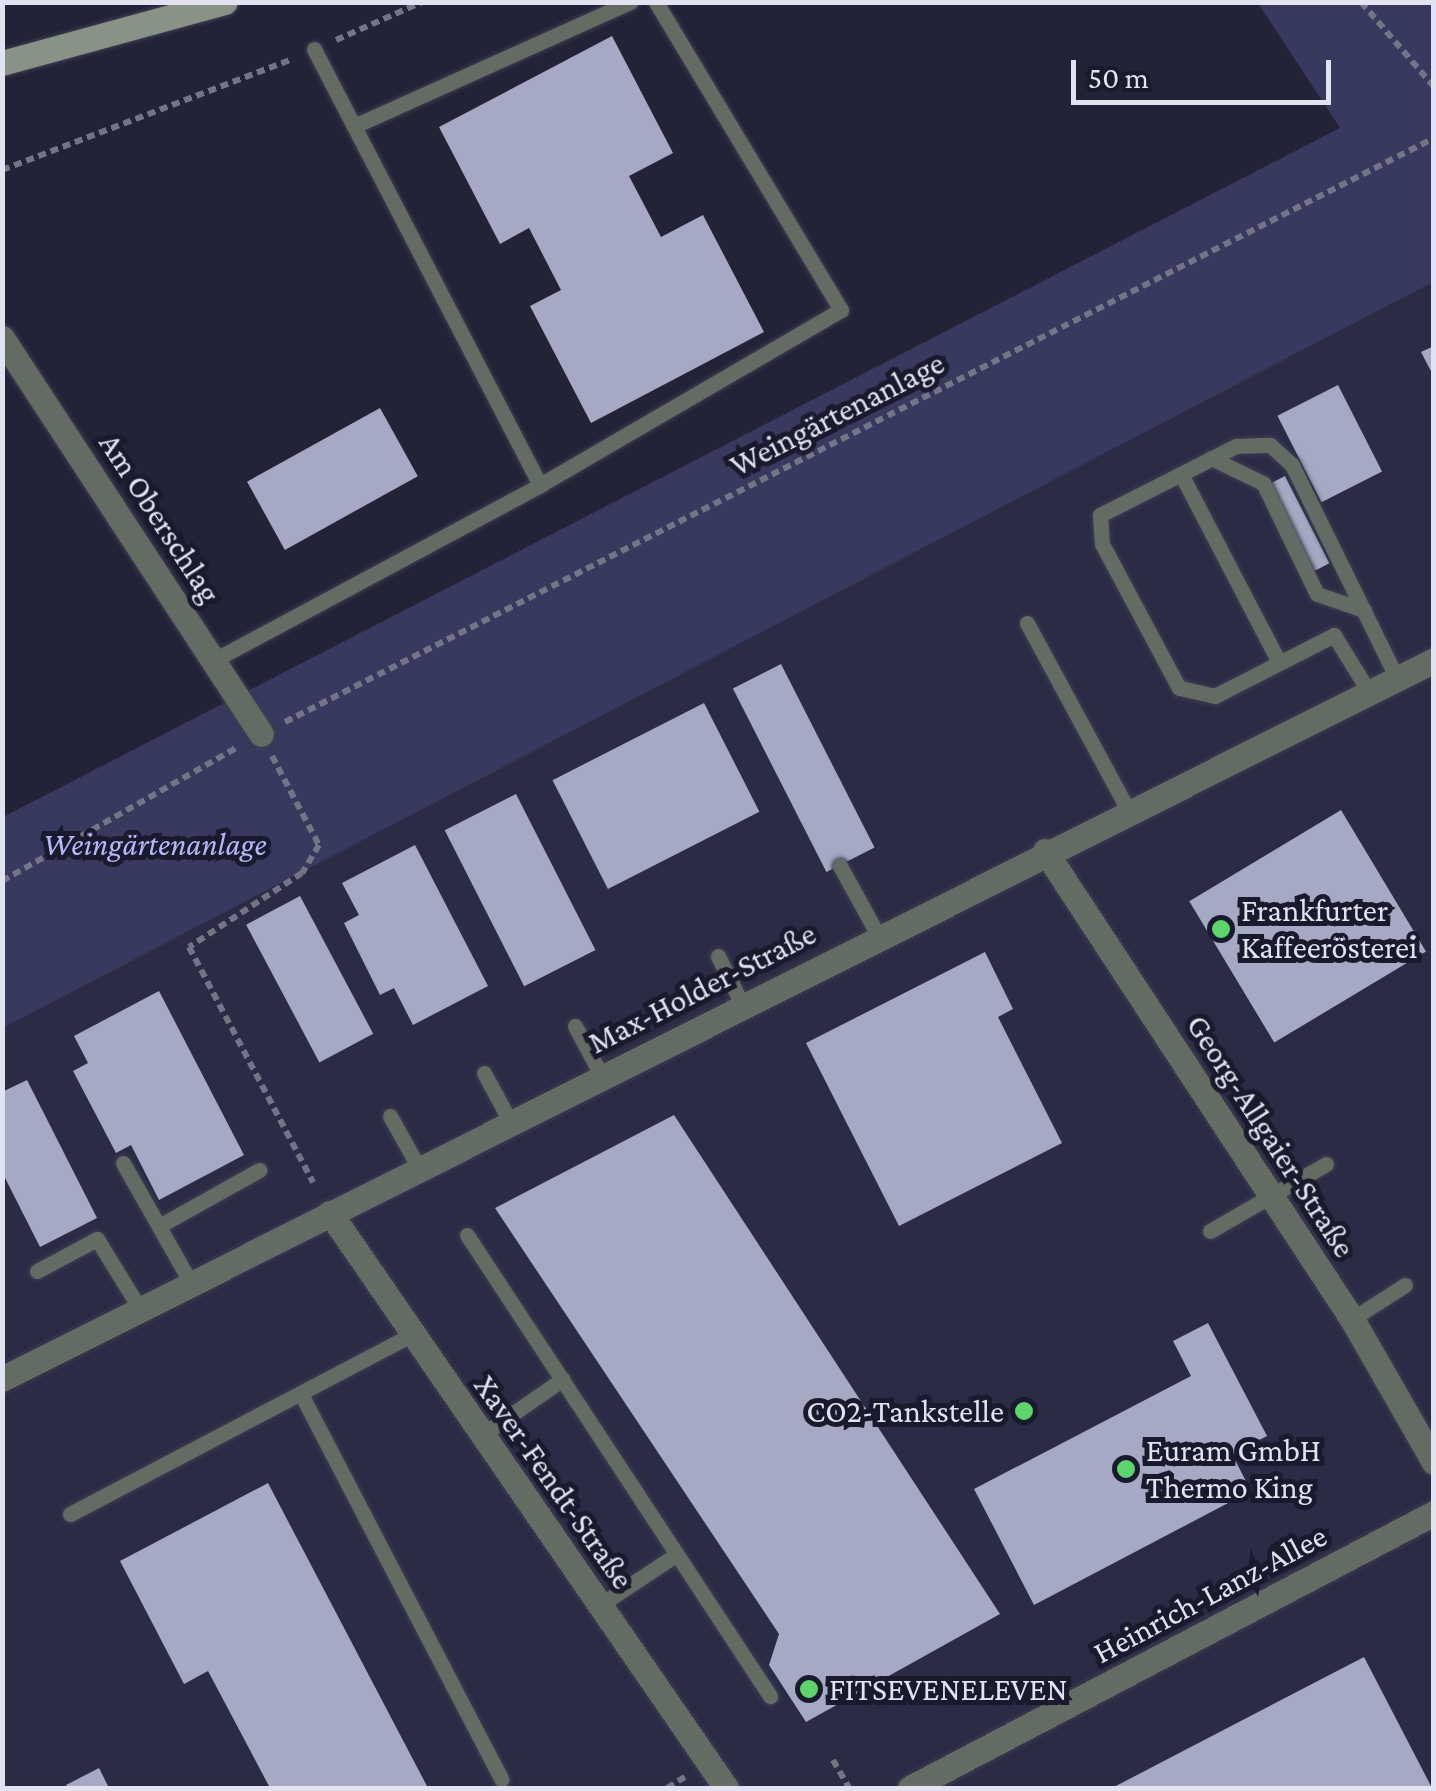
<!DOCTYPE html>
<html>
<head>
<meta charset="utf-8">
<style>
	body { margin:0 }
	#map { position:relative; width:1436px; height:1791px; overflow:hidden; background:#222337; font-family:"Crimson Pro",serif }
	div>[style] { position:absolute }
	.built>* { inset:0; background:#2a2c46 }
	.green>* { inset:0; background:#37395e }
	.building>* { inset:0; background:#a6a9c3; transform-origin:0 0 }
	.path>* { height:6px; margin-top:-3px; transform-origin:0; background:repeating-linear-gradient(90deg,#737586 0 8px,transparent 0 13px) }
	.roads { filter:drop-shadow(0 0 2px #3d3e51) drop-shadow(0 0 2px #3d3e51) }
	.lane>* { height:15px; margin:-7.5px; padding:0 7.5px; transform-origin:7.5px; border-radius:7.5px; background:#636c63 }
	.street>* { height:25px; margin:-12.5px; padding:0 12.5px; transform-origin:12.5px; border-radius:12.5px; background:#636c63 }
	.secondary>* { height:25px; margin:-12.5px; padding:0 12.5px; transform-origin:12.5px; border-radius:12.5px; background:#869386 }
	.dots>* { width:28px; height:28px; translate:-50% -50%; box-sizing:border-box; border:5px solid #191a2d; border-radius:50% }
	span { translate:-50% -50%; white-space:nowrap; text-align:center; line-height:1.15; -webkit-text-stroke:10px #191a2d; paint-order:stroke }
	.street-label { font-size:32px; color:#e1e3f1 }
	.park-label { font-size:32px; color:#b3b9f7; font-style:italic }
	.poi-label { font-size:32px; color:#e1e3f1 }
	.left { translate:0 -50%; text-align:left }
	.right { translate:-100% -50%; text-align:right }
	.frame { position:absolute; inset:0; border:5px solid #e1e3f1; pointer-events:none }
	.scale { position:absolute; left:1071px; top:60px; width:260px; height:45px; box-sizing:border-box; border:5px solid #e1e3f1; border-top:0; padding-left:12px; font-size:30px; line-height:35px; white-space:nowrap; color:#e1e3f1; -webkit-text-stroke:8px #191a2d; paint-order:stroke }
</style>
</head>
<body>
<div id="map">
	<div class="built">
		<i style="clip-path:polygon(1433px 282px,1433px 1788px,3px 1788px,3px 1028px)"></i>
	</div>
	<div class="green">
		<i style="clip-path:polygon(1258px 3px,1433px 3px,1433px 282px,3px 1028px,3px 817px,1340px 128px)"></i>
	</div>
	<div class="building">
		<i style="clip-path:polygon(612px 36px,673px 153px,629px 176px,661px 237px,703px 215px,764px 332px,591px 423px,530px 306px,561px 290px,529px 228px,500px 244px,439px 127px)"></i>
		<i style="clip-path:polygon(1434px 346px,1434px 377px,1421px 352px)"></i>
		<i style="left:1338px;top:385px;width:97px;height:68px;rotate:63deg"></i>
		<i style="left:380px;top:408px;width:78px;height:152px;rotate:61deg"></i>
		<i style="left:1285px;top:476px;width:98px;height:17px;rotate:63deg"></i>
		<i style="left:781px;top:664px;width:206px;height:54px;rotate:63deg"></i>
		<i style="left:704px;top:703px;width:122px;height:170px;rotate:63deg"></i>
		<i style="left:516px;top:794px;width:175px;height:80px;rotate:63deg"></i>
		<i style="left:1341px;top:810px;width:165px;height:177px;rotate:59deg"></i>
		<i style="clip-path:polygon(415px 845px,488px 986px,413px 1025px,394px 988px,380px 995px,344px 923px,359px 915px,342px 883px)"></i>
		<i style="left:300px;top:896px;width:156px;height:61px;rotate:62deg"></i>
		<i style="clip-path:polygon(985px 952px,1013px 1009px,998px 1017px,1062px 1143px,899px 1226px,806px 1043px)"></i>
		<i style="clip-path:polygon(159px 991px,244px 1155px,159px 1200px,131px 1145px,116px 1153px,73px 1071px,88px 1063px,74px 1036px)"></i>
		<i style="clip-path:polygon(27px 1080px,97px 1218px,40px 1247px,2px 1172px,2px 1092px)"></i>
		<i style="clip-path:polygon(674px 1115px,1000px 1614px,806px 1722px,769px 1665px,779px 1634px,495px 1208px)"></i>
		<i style="clip-path:polygon(1208px 1323px,1267px 1436px,1232px 1454px,1251px 1491px,1034px 1605px,974px 1489px,1191px 1376px,1173px 1341px)"></i>
		<i style="clip-path:polygon(268px 1483px,428px 1788px,270px 1788px,208px 1671px,184px 1684px,120px 1561px)"></i>
		<i style="clip-path:polygon(1364px 1657px,1432px 1788px,1112px 1788px)"></i>
		<i style="clip-path:polygon(99px 1768px,109px 1788px,68px 1788px,66px 1785px)"></i>
	</div>
	<div class="path">
		<i style="left:1361px;top:2px;width:112px;rotate:49.3deg"></i>
		<i style="left:336px;top:40px;width:94px;rotate:-23.8deg"></i>
		<i style="left:2px;top:170px;width:311px;rotate:-20.9deg"></i>
		<i style="left:285px;top:722px;width:1289px;rotate:-26.94deg"></i>
		<i style="left:272px;top:756px;width:101px;rotate:62.2deg"></i>
		<i style="left:319px;top:845px;width:33px;rotate:121deg"></i>
		<i style="left:302px;top:873px;width:135px;rotate:146.8deg"></i>
		<i style="left:189px;top:947px;width:266px;rotate:62.2deg"></i>
		<i style="left:2px;top:881px;width:271px;rotate:-29.6deg"></i>
		<i style="left:833px;top:1760px;width:32px;rotate:60deg"></i>
		<i style="left:667px;top:1788px;width:22px;rotate:-32deg"></i>
	</div>
	<div class="roads">
		<div class="lane">
			<i style="left:354px;top:126px;width:303px;rotate:-24.2deg"></i>
			<i style="left:1211px;top:458px;width:58px;rotate:25.7deg"></i>
			<i style="left:1263px;top:483px;width:123px;rotate:64.1deg"></i>
			<i style="left:1317px;top:594px;width:50px;rotate:18.8deg"></i>
			<i style="left:1181px;top:474px;width:212px;rotate:62.5deg"></i>
			<i style="left:540px;top:485px;width:348px;rotate:-30.2deg"></i>
			<i style="left:841px;top:310px;width:359px;rotate:-121deg"></i>
			<i style="left:1027px;top:623px;width:213px;rotate:61.6deg"></i>
			<i style="left:214px;top:660px;width:370px;rotate:-28.2deg"></i>
			<i style="left:540px;top:485px;width:491px;rotate:-117.4deg"></i>
			<i style="left:1369px;top:692px;width:67px;rotate:-121.6deg"></i>
			<i style="left:1334px;top:635px;width:134px;rotate:152.9deg"></i>
			<i style="left:1215px;top:696px;width:37px;rotate:-167deg"></i>
			<i style="left:1179px;top:688px;width:163px;rotate:-118.1deg"></i>
			<i style="left:1102px;top:544px;width:29px;rotate:-94deg"></i>
			<i style="left:1100px;top:515px;width:153px;rotate:-26.9deg"></i>
			<i style="left:1236px;top:446px;width:34px;rotate:-2deg"></i>
			<i style="left:1270px;top:445px;width:30px;rotate:42deg"></i>
			<i style="left:1292px;top:465px;width:237px;rotate:63.8deg"></i>
			<i style="left:840px;top:866px;width:79px;rotate:61.2deg"></i>
			<i style="left:718px;top:956px;width:54px;rotate:63.4deg"></i>
			<i style="left:575px;top:1026px;width:55px;rotate:62deg"></i>
			<i style="left:484px;top:1073px;width:55px;rotate:61.6deg"></i>
			<i style="left:390px;top:1116px;width:60px;rotate:60.9deg"></i>
			<i style="left:123px;top:1163px;width:138px;rotate:60.5deg"></i>
			<i style="left:159px;top:1226px;width:115px;rotate:-29.2deg"></i>
			<i style="left:1210px;top:1231px;width:134px;rotate:-30deg"></i>
			<i style="left:467px;top:1235px;width:552px;rotate:56.68deg"></i>
			<i style="left:37px;top:1271px;width:68px;rotate:-28.1deg"></i>
			<i style="left:97px;top:1239px;width:82px;rotate:58.4deg"></i>
			<i style="left:1352px;top:1319px;width:63px;rotate:-32.7deg"></i>
			<i style="left:302px;top:1396px;width:432px;rotate:62.5deg"></i>
			<i style="left:482px;top:1435px;width:98px;rotate:-34.7deg"></i>
			<i style="left:70px;top:1514px;width:387px;rotate:-27.7deg"></i>
			<i style="left:600px;top:1605px;width:92px;rotate:-33.5deg"></i>
		</div>
		<div class="street">
			<i style="left:2px;top:338px;width:473px;rotate:56.8deg"></i>
			<i style="left:1045px;top:851px;width:560px;rotate:56.74deg"></i>
			<i style="left:1352px;top:1319px;width:165px;rotate:60.2deg"></i>
			<i style="left:330px;top:1213px;width:698px;rotate:55.44deg"></i>
			<i style="left:2px;top:1379px;width:1602px;rotate:-26.66deg"></i>
			<i style="left:910px;top:1788px;width:592px;rotate:-27.69deg"></i>
		</div>
		<div class="secondary">
			<i style="left:2px;top:63px;width:231px;rotate:-15.3deg"></i>
		</div>
	</div>
	<div class="dots">
		<i style="left:1221px;top:929px;background:#5dd56c"></i>
		<i style="left:1024px;top:1411px;background:#5dd56c"></i>
		<i style="left:1126px;top:1469px;background:#5dd56c"></i>
		<i style="left:809px;top:1689px;background:#5dd56c"></i>
	</div>
	<div class="street-label">
		<span style="left:837px;top:414px;rotate:-27deg">Weingärtenanlage</span>
		<span style="left:160px;top:518px;rotate:57deg">Am Oberschlag</span>
		<span style="left:702px;top:988px;rotate:-27deg">Max-Holder-Straße</span>
		<span style="left:1271px;top:1136px;rotate:57deg">Georg-Allgaier-Straße</span>
		<span style="left:554px;top:1482px;rotate:55deg">Xaver-Fendt-Straße</span>
		<span style="left:1210px;top:1594px;rotate:-28deg">Heinrich-Lanz-Allee</span>
	</div>
	<div class="park-label">
		<span style="left:155px;top:844px">Weingärtenanlage</span>
	</div>
	<div class="poi-label">
		<span class="left" style="left:1241px;top:929px">Frankfurter<br>Kaffeerösterei</span>
		<span class="right" style="left:1004px;top:1411px">CO2-Tankstelle</span>
		<span class="left" style="left:1146px;top:1469px">Euram GmbH<br>Thermo King</span>
		<span class="left" style="left:829px;top:1689px">FITSEVENELEVEN</span>
	</div>
	<div class="frame"></div>
	<div class="scale">50 m</div>
</div>
</body>
</html>
